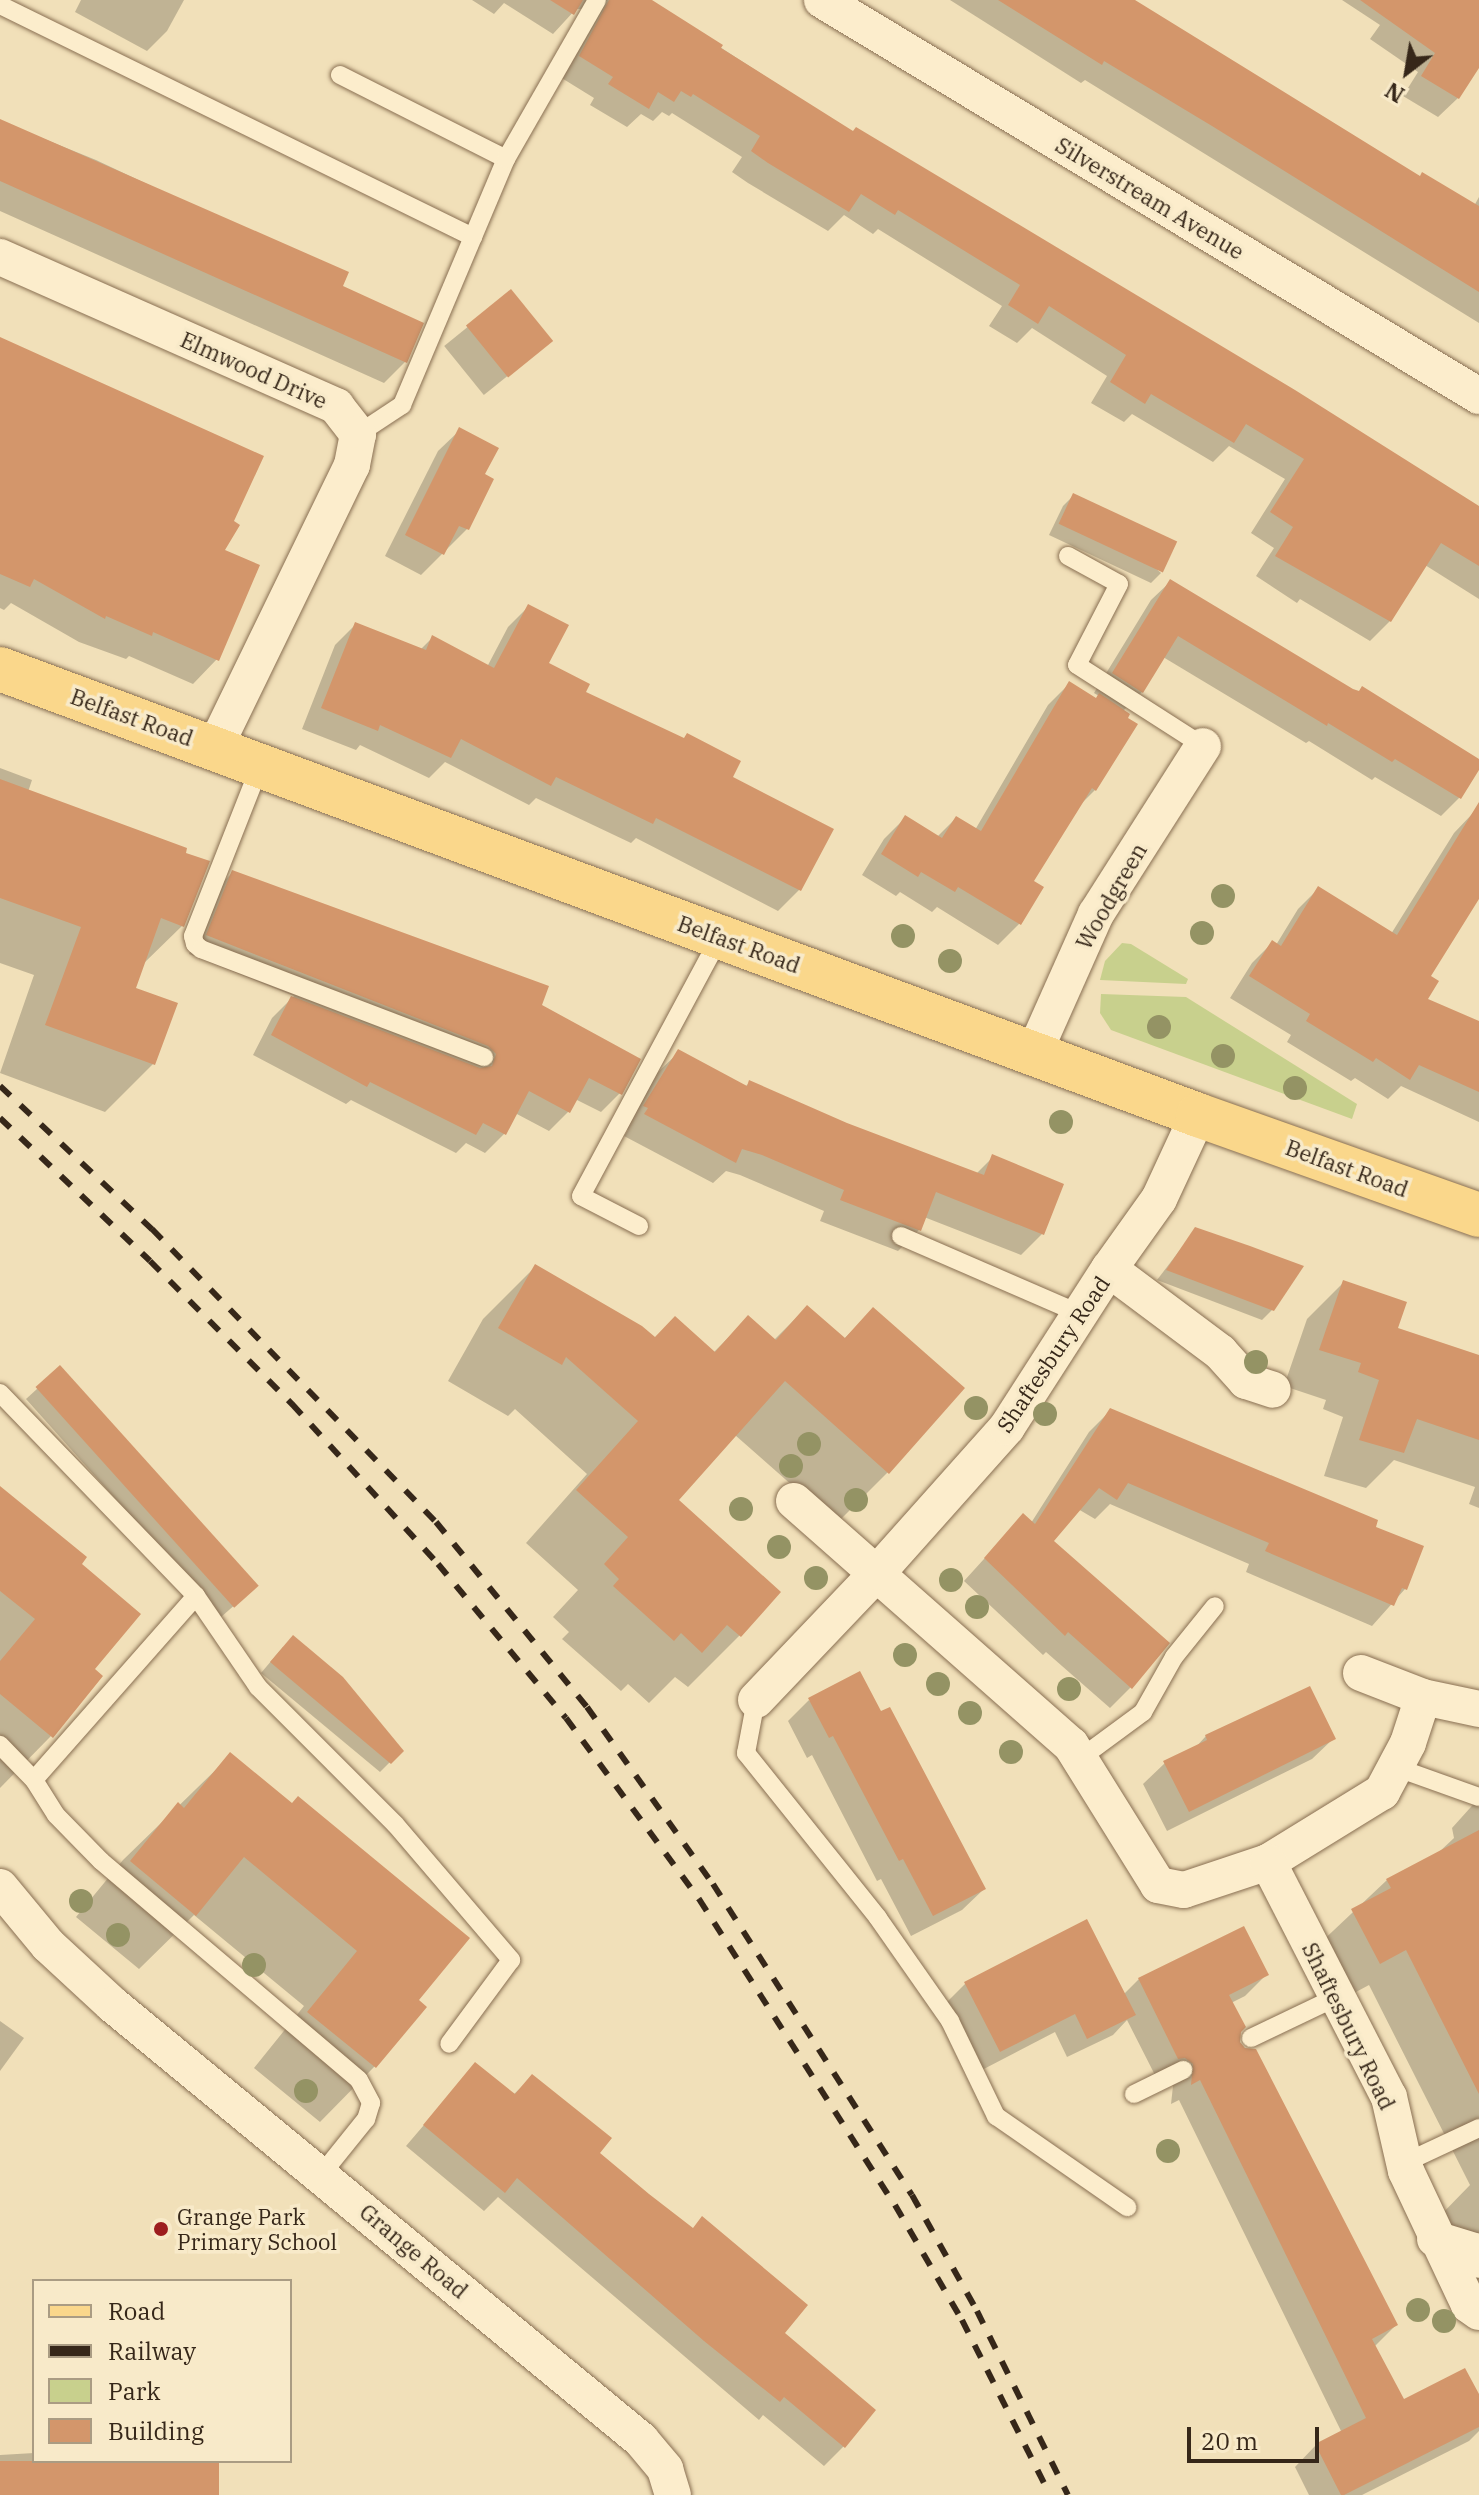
<!DOCTYPE html>
<html>
<head>
<meta charset="utf-8">
<style>
	body { margin:0 }
	#map { position:relative; width:1479px; height:2495px; overflow:hidden; background:#f1e0b9; font-family:"IBM Plex Serif",serif }
	div>[style] { position:absolute }
	.green>* { inset:0; background:#c8d08d }
	.shadow>* { inset:0; background:#0003; transform-origin:0 0 }
	.building>* { inset:0; background:#d3966b; transform-origin:0 0 }
	.roads { filter:drop-shadow(0 0 2px #896f52) drop-shadow(0 0 2px #896f52) }
	.service>* { height:18px; margin:-9px; padding:0 9px; transform-origin:9px; border-radius:9px; background:#fcedcc }
	.minor>* { height:36px; margin:-18px; padding:0 18px; transform-origin:18px; border-radius:18px; background:#fcedcc }
	.primary>* { height:44px; margin:-22px; padding:0 22px; transform-origin:22px; border-radius:22px; background:#fad78b }
	.rail>* { height:6px; margin-top:-3px; transform-origin:0; background:repeating-linear-gradient(90deg,#362719 0 14px,transparent 0 28px) }
	.trees>* { width:24px; height:24px; margin:-12px; border-radius:50%; background:#949364 }
	.dots>* { width:22px; height:22px; translate:-50% -50%; box-sizing:border-box; border:4px solid #f8eac9; border-radius:50% }
	span { translate:-50% -50%; white-space:nowrap; text-align:center; line-height:1.15; -webkit-text-stroke:7px #f8eac9; paint-order:stroke }
	.street-label { font-size:22px; color:#362719 }
	.poi-label { font-size:22px; color:#362719 }
	.left { translate:0 -50%; text-align:left }
	.legend { position:absolute; left:32px; top:2279px; width:260px; height:184px; box-sizing:border-box; background:#f8eac9; border:2px solid #aa9c83; margin:0; padding:10px 14px; list-style:none; font-size:24px; color:#362719 }
	.legend li { display:flex; align-items:center; gap:16px; height:40px }
	.legend b { width:40px; border:2px solid #aa9c83 }
	.north { position:absolute; left:1367px; top:32px; width:80px; height:80px; -webkit-text-stroke:6px #f8eac9; paint-order:stroke; rotate:211deg; font-size:22px; font-weight:700; line-height:32px; text-align:center; color:#362719 }
	.north::after { content:''; display:block; margin:auto; width:28px; height:36px; background:#362719; clip-path:polygon(50% 0,100% 100%,50% 72%,0 100%) }
	.scale { position:absolute; left:1187px; top:2427px; width:132px; height:36px; box-sizing:border-box; border:4px solid #362719; border-top:0; padding-left:10px; font-size:24px; line-height:28px; white-space:nowrap; color:#362719; -webkit-text-stroke:6px #f8eac9; paint-order:stroke }
</style>
</head>
<body>
<div id="map">
	<div class="green">
		<i style="clip-path:polygon(1122px 943px,1131px 944px,1188px 979px,1186px 984px,1100px 980px,1105px 961px)"></i>
		<i style="clip-path:polygon(1101px 994px,1186px 997px,1357px 1104px,1352px 1119px,1111px 1030px,1100px 1013px)"></i>
	</div>
	<div class="shadow">
		<i style="clip-path:polygon(81px 0,184px 0,167px 31px,147px 51px,75px 12px)"></i>
		<i style="clip-path:polygon(472px 0,647px 0,853px 133px,1479px 509px,1479px 599px,1425px 565px,1390px 621px,1370px 641px,1300px 599px,1297px 603px,1256px 576px,1274px 548px,1251px 533px,1285px 479px,1229px 446px,1213px 462px,1132px 414px,1124px 422px,1091px 403px,1107px 376px,1032px 328px,1017px 343px,989px 326px,1002px 306px,878px 229px,873px 234px,844px 215px,828px 231px,748px 183px,732px 172px,742px 157px,672px 113px,669px 116px,662px 112px,653px 121px,641px 114px,627px 127px,590px 105px,594px 98px,560px 77px,584px 9px,576px 9px,553px 34px,504px 3px,494px 14px)"></i>
		<i style="clip-path:polygon(950px 0,1096px 0,1474px 206px,1479px 197px,1479px 323px,1085px 80px,1081px 83px)"></i>
		<i style="clip-path:polygon(1342px 0,1479px 0,1479px 65px,1458px 98px,1438px 117px,1403px 96px,1418px 72px,1370px 39px,1380px 25px)"></i>
		<i style="clip-path:polygon(0 121px,96px 160px,253px 234px,340px 288px,421px 324px,405px 362px,384px 383px,0 211px)"></i>
		<i style="left:511px;top:292px;width:63px;height:86px;rotate:51deg"></i>
		<i style="clip-path:polygon(0 338px,231px 522px,222px 551px,217px 659px,193px 684px,129px 656px,126px 659px,79px 642px,11px 603px,4px 610px,0 608px)"></i>
		<i style="clip-path:polygon(460px 430px,483px 475px,467px 529px,421px 575px,385px 556px,438px 451px)"></i>
		<i style="clip-path:polygon(1073px 496px,1161px 573px,1151px 583px,1049px 535px,1063px 506px)"></i>
		<i style="clip-path:polygon(1170px 582px,1352px 691px,1479px 761px,1460px 797px,1441px 816px,1375px 777px,1372px 780px,1309px 741px,1306px 743px,1163px 657px,1142px 692px,1123px 711px,1095px 790px,1078px 807px,1031px 882px,1041px 888px,1019px 924px,998px 945px,937px 907px,932px 912px,900px 892px,896px 896px,862px 875px,884px 839px,905px 818px,937px 837px,956px 818px,975px 830px,1048px 705px,1069px 684px,1095px 700px,1099px 696px,1094px 693px,1151px 600px)"></i>
		<i style="clip-path:polygon(529px 606px,546px 664px,583px 693px,730px 778px,831px 829px,799px 890px,778px 911px,636px 838px,631px 843px,536px 798px,529px 805px,445px 762px,429px 778px,360px 745px,356px 750px,302px 729px,335px 645px,356px 624px,420px 650px,433px 637px,487px 667px,508px 627px)"></i>
		<i style="clip-path:polygon(0 768px,32px 780px,28px 792px,182px 926px,142px 965px,134px 989px,153px 1064px,105px 1112px,0 1073px,34px 975px,0 963px)"></i>
		<i style="clip-path:polygon(1474px 812px,1479px 815px,1479px 894px,1428px 977px,1425px 1000px,1479px 1023px,1479px 1122px,1401px 1086px,1388px 1099px,1355px 1078px,1351px 1081px,1287px 1042px,1291px 1035px,1230px 998px,1252px 963px,1273px 942px,1276px 945px,1298px 909px,1318px 889px,1391px 934px,1454px 833px)"></i>
		<i style="clip-path:polygon(233px 872px,620px 1093px,601px 1112px,575px 1099px,568px 1112px,549px 1131px,515px 1113px,504px 1134px,485px 1153px,466px 1143px,456px 1153px,351px 1100px,346px 1104px,253px 1055px,272px 1018px,294px 996px,189px 954px,214px 891px)"></i>
		<i style="clip-path:polygon(679px 1052px,745px 1087px,750px 1082px,846px 1125px,976px 1174px,993px 1157px,1042px 1234px,1021px 1255px,924px 1217px,919px 1230px,898px 1251px,820px 1221px,824px 1211px,740px 1175px,726px 1171px,713px 1183px,624px 1136px,628px 1130px,624px 1127px,657px 1073px)"></i>
		<i style="clip-path:polygon(1196px 1229px,1272px 1310px,1262px 1320px,1157px 1280px)"></i>
		<i style="clip-path:polygon(535px 1267px,654px 1339px,713px 1353px,748px 1318px,773px 1341px,807px 1307px,843px 1340px,873px 1309px,888px 1472px,836px 1524px,735px 1435px,677px 1501px,740px 1635px,688px 1687px,675px 1677px,649px 1703px,628px 1684px,621px 1691px,562px 1639px,569px 1632px,553px 1617px,578px 1590px,526px 1543px,587px 1474px,515px 1409px,508px 1416px,448px 1381px,483px 1319px)"></i>
		<i style="clip-path:polygon(1344px 1282px,1396px 1329px,1479px 1357px,1479px 1508px,1469px 1504px,1475px 1487px,1394px 1460px,1366px 1488px,1324px 1476px,1343px 1417px,1323px 1409px,1326px 1400px,1284px 1386px,1307px 1319px)"></i>
		<i style="clip-path:polygon(60px 1368px,245px 1596px,221px 1617px,26px 1399px)"></i>
		<i style="clip-path:polygon(1110px 1411px,1373px 1528px,1405px 1589px,1372px 1626px,1246px 1572px,1249px 1564px,1110px 1504px,1095px 1519px,1078px 1509px,1051px 1541px,1131px 1687px,1110px 1708px,1046px 1652px,1043px 1655px,964px 1581px,1023px 1516px,1031px 1523px,1089px 1432px)"></i>
		<i style="clip-path:polygon(0 1488px,93px 1669px,51px 1736px,0 1788px)"></i>
		<i style="clip-path:polygon(283px 1647px,401px 1751px,380px 1772px,261px 1673px)"></i>
		<i style="clip-path:polygon(809px 1700px,984px 1889px,962px 1910px,911px 1936px,881px 1879px,877px 1881px,812px 1755px,807px 1758px,788px 1721px)"></i>
		<i style="clip-path:polygon(1206px 1736px,1334px 1738px,1312px 1759px,1167px 1831px,1143px 1784px,1165px 1763px,1194px 1749px)"></i>
		<i style="clip-path:polygon(231px 1755px,292px 1805px,416px 2000px,424px 2007px,374px 2067px,320px 2122px,254px 2068px,304px 2006px,194px 1915px,139px 1969px,76px 1917px,123px 1860px)"></i>
		<i style="clip-path:polygon(1479px 1798px,1479px 2256px,1434px 2222px,1470px 2185px,1369px 1985px,1343px 1999px,1316px 1947px,1387px 1880px,1437px 1854px,1454px 1838px,1452px 1828px)"></i>
		<i style="clip-path:polygon(1266px 1975px,1245px 1996px,1231px 2003px,1239px 2031px,1238px 2043px,1396px 2325px,1374px 2347px,1403px 2401px,1479px 2399px,1479px 2431px,1469px 2441px,1362px 2495px,1309px 2495px,1295px 2467px,1316px 2445px,1342px 2433px,1179px 2100px,1171px 2104px,1173px 2086px,1163px 2079px,1157px 2079px,1127px 2020px,1113px 2035px,1067px 2057px,1055px 2032px,980px 2071px,946px 2003px,966px 1983px,1123px 1995px,1139px 1979px)"></i>
		<i style="clip-path:polygon(0 2021px,24px 2038px,0 2071px)"></i>
		<i style="clip-path:polygon(476px 2064px,513px 2095px,532px 2077px,597px 2153px,782px 2334px,844px 2446px,824px 2466px,763px 2415px,759px 2420px,498px 2197px,484px 2211px,406px 2146px)"></i>
		<i style="clip-path:polygon(34px 2453px,34px 2461px,217px 2461px,218px 2495px,0 2495px,0 2455px)"></i>
	</div>
	<div class="building">
		<i style="clip-path:polygon(550px 0,583px 0,574px 15px)"></i>
		<i style="clip-path:polygon(609px 0,652px 0,723px 45px,721px 48px,853px 131px,856px 127px,1295px 390px,1479px 506px,1479px 566px,1441px 543px,1391px 622px,1275px 556px,1293px 527px,1270px 512px,1304px 459px,1246px 424px,1234px 443px,1151px 394px,1145px 404px,1110px 382px,1126px 355px,1049px 306px,1038px 324px,1008px 305px,1020px 285px,898px 210px,895px 215px,861px 194px,849px 212px,768px 163px,751px 151px,760px 136px,693px 94px,691px 97px,681px 91px,674px 102px,658px 92px,649px 109px,608px 84px,613px 77px,579px 56px)"></i>
		<i style="clip-path:polygon(998px 0,1135px 0,1420px 176px,1422px 172px,1479px 206px,1479px 292px,1212px 126px,1104px 61px,1102px 65px)"></i>
		<i style="clip-path:polygon(1360px 0,1479px 0,1479px 68px,1459px 99px,1421px 76px,1435px 53px)"></i>
		<i style="clip-path:polygon(0 119px,349px 272px,343px 286px,424px 323px,407px 363px,0 181px)"></i>
		<i style="left:511px;top:289px;width:67px;height:58px;rotate:51deg"></i>
		<i style="clip-path:polygon(0 337px,264px 456px,234px 521px,240px 525px,225px 550px,260px 565px,219px 661px,153px 632px,152px 636px,106px 616px,105px 619px,34px 579px,30px 587px,0 574px)"></i>
		<i style="clip-path:polygon(459px 427px,499px 448px,485px 474px,494px 479px,469px 530px,459px 526px,444px 555px,405px 535px)"></i>
		<i style="left:1073px;top:493px;width:115px;height:34px;rotate:25deg"></i>
		<i style="clip-path:polygon(1170px 579px,1353px 689px,1359px 691px,1362px 686px,1479px 759px,1479px 770px,1461px 799px,1395px 759px,1392px 762px,1328px 723px,1327px 726px,1178px 636px,1143px 693px,1112px 673px)"></i>
		<i style="clip-path:polygon(528px 604px,569px 625px,549px 663px,590px 684px,586px 692px,684px 738px,687px 733px,741px 761px,733px 777px,834px 829px,801px 891px,656px 818px,653px 824px,556px 777px,551px 786px,461px 739px,451px 758px,380px 725px,378px 731px,321px 708px,355px 622px,426px 650px,432px 635px,494px 668px)"></i>
		<i style="clip-path:polygon(1069px 681px,1096px 698px,1099px 693px,1130px 714px,1128px 718px,1138px 724px,1096px 791px,1092px 788px,1034px 881px,1044px 887px,1021px 925px,958px 887px,955px 892px,921px 872px,918px 877px,881px 854px,905px 815px,942px 838px,956px 816px,981px 831px)"></i>
		<i style="clip-path:polygon(0 779px,187px 848px,186px 853px,210px 861px,184px 927px,161px 918px,136px 988px,178px 1003px,155px 1065px,45px 1025px,81px 927px,0 898px)"></i>
		<i style="clip-path:polygon(1479px 802px,1479px 899px,1431px 976px,1439px 981px,1428px 999px,1479px 1021px,1479px 1092px,1419px 1065px,1410px 1080px,1376px 1058px,1373px 1062px,1306px 1021px,1310px 1014px,1249px 976px,1272px 940px,1281px 946px,1318px 886px,1397px 935px)"></i>
		<i style="clip-path:polygon(232px 870px,549px 986px,542px 1005px,641px 1059px,622px 1095px,589px 1078px,570px 1113px,529px 1091px,506px 1135px,483px 1123px,476px 1135px,370px 1082px,367px 1087px,271px 1035px,291px 996px,480px 1068px,492px 1066px,496px 1054px,488px 1046px,206px 935px)"></i>
		<i style="clip-path:polygon(678px 1049px,747px 1086px,749px 1080px,847px 1123px,984px 1175px,992px 1154px,1064px 1184px,1044px 1235px,936px 1192px,921px 1231px,840px 1200px,844px 1190px,762px 1155px,742px 1149px,736px 1163px,644px 1114px,648px 1108px,643px 1106px)"></i>
		<i style="clip-path:polygon(1195px 1227px,1250px 1246px,1304px 1266px,1274px 1311px,1166px 1270px)"></i>
		<i style="clip-path:polygon(535px 1264px,642px 1326px,655px 1337px,675px 1316px,715px 1352px,748px 1315px,776px 1340px,807px 1305px,845px 1338px,873px 1307px,965px 1388px,889px 1474px,785px 1381px,679px 1500px,781px 1592px,741px 1637px,727px 1625px,702px 1653px,681px 1633px,674px 1641px,613px 1586px,619px 1579px,604px 1564px,628px 1537px,576px 1490px,638px 1421px,566px 1357px,562px 1365px,498px 1328px)"></i>
		<i style="clip-path:polygon(1343px 1280px,1407px 1302px,1398px 1328px,1479px 1355px,1479px 1440px,1417px 1419px,1404px 1453px,1359px 1440px,1379px 1380px,1358px 1372px,1361px 1363px,1319px 1350px)"></i>
		<i style="left:60px;top:1365px;width:297px;height:33px;rotate:48deg"></i>
		<i style="clip-path:polygon(1110px 1408px,1378px 1520px,1376px 1527px,1424px 1546px,1407px 1590px,1402px 1588px,1394px 1606px,1265px 1551px,1269px 1543px,1128px 1483px,1117px 1500px,1099px 1488px,1054px 1541px,1170px 1643px,1132px 1689px,1068px 1632px,1065px 1636px,984px 1558px,1023px 1513px,1035px 1524px)"></i>
		<i style="clip-path:polygon(0 1486px,87px 1557px,82px 1564px,141px 1614px,95px 1669px,103px 1676px,53px 1738px,0 1694px,0 1661px,35px 1619px,0 1591px)"></i>
		<i style="clip-path:polygon(293px 1635px,343px 1677px,404px 1751px,391px 1764px,270px 1662px)"></i>
		<i style="clip-path:polygon(860px 1671px,881px 1711px,890px 1707px,986px 1889px,933px 1916px,903px 1859px,899px 1861px,833px 1736px,829px 1738px,808px 1698px)"></i>
		<i style="clip-path:polygon(1310px 1686px,1336px 1739px,1189px 1812px,1163px 1761px,1207px 1740px,1205px 1735px)"></i>
		<i style="clip-path:polygon(230px 1752px,292px 1803px,298px 1796px,470px 1938px,419px 2000px,427px 2007px,376px 2068px,307px 2012px,357px 1951px,244px 1857px,196px 1916px,130px 1861px,178px 1802px,184px 1808px)"></i>
		<i style="clip-path:polygon(1479px 1830px,1479px 2094px,1406px 1950px,1380px 1964px,1351px 1909px,1391px 1888px,1386px 1879px)"></i>
		<i style="clip-path:polygon(1087px 1919px,1136px 2015px,1087px 2039px,1075px 2014px,1000px 2052px,964px 1982px)"></i>
		<i style="clip-path:polygon(1244px 1926px,1269px 1975px,1229px 1995px,1246px 2027px,1241px 2032px,1240px 2042px,1245px 2048px,1256px 2049px,1398px 2325px,1372px 2339px,1404px 2399px,1465px 2368px,1479px 2394px,1479px 2427px,1344px 2495px,1341px 2495px,1315px 2444px,1366px 2418px,1200px 2080px,1191px 2085px,1193px 2064px,1185px 2058px,1178px 2059px,1138px 1978px)"></i>
		<i style="clip-path:polygon(475px 2062px,515px 2094px,532px 2074px,612px 2138px,600px 2153px,649px 2194px,693px 2228px,702px 2216px,808px 2305px,785px 2333px,876px 2410px,845px 2448px,784px 2397px,780px 2402px,704px 2341px,517px 2178px,505px 2193px,423px 2125px)"></i>
		<i style="left:0;top:2461px;width:219px;height:34px"></i>
	</div>
	<div class="roads">
		<div class="service">
			<i style="left:0;top:5px;width:527px;rotate:26.13deg"></i>
			<i style="left:340px;top:75px;width:186px;rotate:26.8deg"></i>
			<i style="left:358px;top:434px;width:53px;rotate:-33.4deg"></i>
			<i style="left:402px;top:405px;width:267px;rotate:-67.1deg"></i>
			<i style="left:506px;top:159px;width:183px;rotate:-60.2deg"></i>
			<i style="left:1068px;top:556px;width:58px;rotate:28.8deg"></i>
			<i style="left:1119px;top:584px;width:91px;rotate:117.4deg"></i>
			<i style="left:1077px;top:665px;width:150px;rotate:32.7deg"></i>
			<i style="left:260px;top:766px;width:183px;rotate:111.5deg"></i>
			<i style="left:193px;top:936px;width:8px;rotate:76deg"></i>
			<i style="left:195px;top:944px;width:8px;rotate:40deg"></i>
			<i style="left:201px;top:949px;width:303px;rotate:20.9deg"></i>
			<i style="left:639px;top:1226px;width:65px;rotate:-152.7deg"></i>
			<i style="left:581px;top:1196px;width:294px;rotate:-61.8deg"></i>
			<i style="left:901px;top:1236px;width:195px;rotate:23.5deg"></i>
			<i style="left:0;top:1393px;width:282px;rotate:46deg"></i>
			<i style="left:196px;top:1596px;width:245px;rotate:131.4deg"></i>
			<i style="left:34px;top:1780px;width:49px;rotate:-134.2deg"></i>
			<i style="left:196px;top:1596px;width:110px;rotate:55.7deg"></i>
			<i style="left:258px;top:1687px;width:194px;rotate:45deg"></i>
			<i style="left:395px;top:1824px;width:179px;rotate:49.5deg"></i>
			<i style="left:511px;top:1960px;width:104px;rotate:126.4deg"></i>
			<i style="left:756px;top:1700px;width:54px;rotate:100.7deg"></i>
			<i style="left:746px;top:1753px;width:211px;rotate:51.3deg"></i>
			<i style="left:878px;top:1918px;width:126px;rotate:55deg"></i>
			<i style="left:950px;top:2021px;width:106px;rotate:64.2deg"></i>
			<i style="left:996px;top:2116px;width:160px;rotate:34.8deg"></i>
			<i style="left:1078px;top:1760px;width:81px;rotate:-36.4deg"></i>
			<i style="left:1143px;top:1712px;width:63px;rotate:-60.6deg"></i>
			<i style="left:1174px;top:1657px;width:65px;rotate:-51.2deg"></i>
			<i style="left:1395px;top:1767px;width:89px;rotate:19.7deg"></i>
			<i style="left:34px;top:1780px;width:41px;rotate:57.8deg"></i>
			<i style="left:56px;top:1815px;width:64px;rotate:45.6deg"></i>
			<i style="left:101px;top:1861px;width:338px;rotate:40.3deg"></i>
			<i style="left:359px;top:2080px;width:26px;rotate:62deg"></i>
			<i style="left:371px;top:2103px;width:17px;rotate:107deg"></i>
			<i style="left:366px;top:2119px;width:72px;rotate:128.8deg"></i>
			<i style="left:1251px;top:2038px;width:95px;rotate:-25.5deg"></i>
			<i style="left:1134px;top:2094px;width:55px;rotate:-26.1deg"></i>
			<i style="left:1404px;top:2163px;width:83px;rotate:-25deg"></i>
		</div>
		<div class="minor">
			<i style="left:822px;top:0;width:767px;rotate:31.08deg"></i>
			<i style="left:0;top:257px;width:368px;rotate:23.9deg"></i>
			<i style="left:336px;top:406px;width:36px;rotate:52deg"></i>
			<i style="left:358px;top:434px;width:32px;rotate:101deg"></i>
			<i style="left:352px;top:465px;width:314px;rotate:115.9deg"></i>
			<i style="left:1034px;top:1053px;width:152px;rotate:-66deg"></i>
			<i style="left:1096px;top:914px;width:199px;rotate:-57.5deg"></i>
			<i style="left:1109px;top:1269px;width:139px;rotate:36.8deg"></i>
			<i style="left:1220px;top:1352px;width:39px;rotate:48deg"></i>
			<i style="left:1246px;top:1381px;width:28px;rotate:18deg"></i>
			<i style="left:794px;top:1501px;width:369px;rotate:41.4deg"></i>
			<i style="left:1071px;top:1745px;width:165px;rotate:58.1deg"></i>
			<i style="left:1158px;top:1885px;width:26px;rotate:11deg"></i>
			<i style="left:1184px;top:1890px;width:89px;rotate:-18.4deg"></i>
			<i style="left:1268px;top:1862px;width:134px;rotate:-31.6deg"></i>
			<i style="left:1382px;top:1792px;width:55px;rotate:-62deg"></i>
			<i style="left:1408px;top:1743px;width:48px;rotate:-71.9deg"></i>
			<i style="left:1361px;top:1673px;width:66px;rotate:21.2deg"></i>
			<i style="left:1423px;top:1697px;width:57px;rotate:12.1deg"></i>
			<i style="left:756px;top:1700px;width:177px;rotate:-46.4deg"></i>
			<i style="left:878px;top:1572px;width:194px;rotate:-48.3deg"></i>
			<i style="left:1007px;top:1427px;width:188px;rotate:-57.2deg"></i>
			<i style="left:1109px;top:1269px;width:86px;rotate:-54.5deg"></i>
			<i style="left:1159px;top:1199px;width:93px;rotate:-65.1deg"></i>
			<i style="left:1268px;top:1862px;width:264px;rotate:62.8deg"></i>
			<i style="left:1389px;top:2097px;width:76px;rotate:77.1deg"></i>
			<i style="left:1406px;top:2171px;width:148px;rotate:64.8deg"></i>
			<i style="left:1469px;top:2305px;width:12px;rotate:35deg"></i>
			<i style="left:0;top:1887px;width:75px;rotate:50.4deg"></i>
			<i style="left:48px;top:1945px;width:88px;rotate:42.7deg"></i>
			<i style="left:113px;top:2005px;width:684px;rotate:39.48deg"></i>
			<i style="left:641px;top:2440px;width:38px;rotate:50deg"></i>
			<i style="left:665px;top:2469px;width:27px;rotate:73deg"></i>
			<i style="left:1435px;top:2239px;width:41px;rotate:17.1deg"></i>
			<i style="left:1474px;top:2251px;width:10px;rotate:61deg"></i>
		</div>
		<div class="primary">
			<i style="left:0;top:669px;width:1278px;rotate:20.42deg"></i>
			<i style="left:1198px;top:1115px;width:298px;rotate:19.6deg"></i>
		</div>
	</div>
	<div class="rail">
		<i style="left:0;top:1086px;width:209px;rotate:43.3deg"></i>
		<i style="left:152px;top:1229px;width:408px;rotate:45.9deg"></i>
		<i style="left:436px;top:1522px;width:239px;rotate:50.8deg"></i>
		<i style="left:587px;top:1707px;width:217px;rotate:54.6deg"></i>
		<i style="left:713px;top:1884px;width:369px;rotate:57.4deg"></i>
		<i style="left:912px;top:2195px;width:133px;rotate:60.7deg"></i>
		<i style="left:977px;top:2311px;width:205px;rotate:63.7deg"></i>
		<i style="left:0;top:1118px;width:207px;rotate:43.6deg"></i>
		<i style="left:150px;top:1261px;width:202px;rotate:45.2deg"></i>
		<i style="left:292px;top:1404px;width:217px;rotate:47.6deg"></i>
		<i style="left:438px;top:1564px;width:200px;rotate:50.3deg"></i>
		<i style="left:566px;top:1718px;width:225px;rotate:53.7deg"></i>
		<i style="left:699px;top:1899px;width:363px;rotate:57.4deg"></i>
		<i style="left:895px;top:2205px;width:133px;rotate:59.8deg"></i>
		<i style="left:962px;top:2320px;width:196px;rotate:63.3deg"></i>
	</div>
	<div class="trees">
		<i style="left:1223px;top:896px"></i>
		<i style="left:1202px;top:933px"></i>
		<i style="left:903px;top:936px"></i>
		<i style="left:950px;top:961px"></i>
		<i style="left:1159px;top:1027px"></i>
		<i style="left:1223px;top:1056px"></i>
		<i style="left:1295px;top:1088px"></i>
		<i style="left:1061px;top:1122px"></i>
		<i style="left:1256px;top:1362px"></i>
		<i style="left:976px;top:1408px"></i>
		<i style="left:1045px;top:1414px"></i>
		<i style="left:809px;top:1444px"></i>
		<i style="left:791px;top:1466px"></i>
		<i style="left:856px;top:1500px"></i>
		<i style="left:741px;top:1509px"></i>
		<i style="left:779px;top:1547px"></i>
		<i style="left:816px;top:1578px"></i>
		<i style="left:951px;top:1580px"></i>
		<i style="left:977px;top:1607px"></i>
		<i style="left:905px;top:1655px"></i>
		<i style="left:938px;top:1684px"></i>
		<i style="left:1069px;top:1689px"></i>
		<i style="left:970px;top:1713px"></i>
		<i style="left:1011px;top:1752px"></i>
		<i style="left:81px;top:1901px"></i>
		<i style="left:118px;top:1935px"></i>
		<i style="left:254px;top:1965px"></i>
		<i style="left:306px;top:2091px"></i>
		<i style="left:1168px;top:2151px"></i>
		<i style="left:1418px;top:2310px"></i>
		<i style="left:1444px;top:2321px"></i>
	</div>
	<div class="dots">
		<i style="left:161px;top:2229px;background:#9d1e1f"></i>
	</div>
	<div class="street-label">
		<span style="left:1150px;top:198px;rotate:31deg">Silverstream Avenue</span>
		<span style="left:254px;top:370px;rotate:24deg">Elmwood Drive</span>
		<span style="left:132px;top:717px;rotate:20deg">Belfast Road</span>
		<span style="left:1111px;top:896px;rotate:-60deg">Woodgreen</span>
		<span style="left:739px;top:944px;rotate:20deg">Belfast Road</span>
		<span style="left:1347px;top:1168px;rotate:20deg">Belfast Road</span>
		<span style="left:1053px;top:1354px;rotate:-56deg">Shaftesbury Road</span>
		<span style="left:1349px;top:2026px;rotate:64deg">Shaftesbury Road</span>
		<span style="left:414px;top:2251px;rotate:40deg">Grange Road</span>
	</div>
	<div class="poi-label">
		<span class="left" style="left:177px;top:2229px">Grange Park<br>Primary School</span>
	</div>
	<ul class="legend">
	<li><b style="height:10px;background:#fad78b"></b>Road</li>
	<li><b style="height:10px;background:#362719"></b>Railway</li>
	<li><b style="height:22px;background:#c8d08d"></b>Park</li>
	<li><b style="height:22px;background:#d3966b"></b>Building</li>
	</ul>
	<div class="north">N</div>
	<div class="scale">20 m</div>
</div>
</body>
</html>
